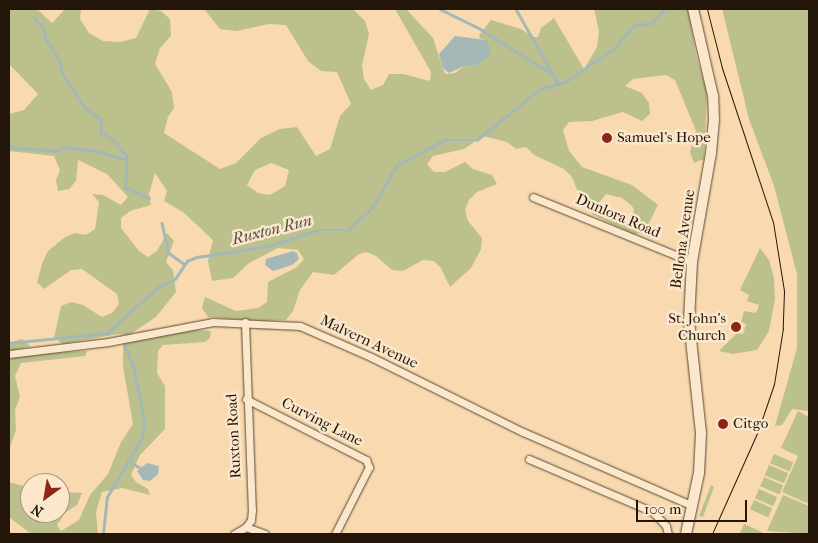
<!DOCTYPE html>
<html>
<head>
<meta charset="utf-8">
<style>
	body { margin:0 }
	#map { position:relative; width:818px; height:543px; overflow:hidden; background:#f9dab0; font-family:"IM FELL French Canon",serif }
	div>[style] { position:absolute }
	.green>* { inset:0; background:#bcc08c; transform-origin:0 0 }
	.water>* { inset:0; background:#a3b8b7 }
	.stream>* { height:2.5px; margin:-1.25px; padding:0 1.25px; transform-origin:1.25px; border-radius:1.25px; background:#a3b8b7 }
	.roads { filter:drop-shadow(0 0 1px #584732) drop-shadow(0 0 1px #584732) }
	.minor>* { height:7px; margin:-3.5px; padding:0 3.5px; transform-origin:3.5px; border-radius:3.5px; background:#fbe7cc }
	.secondary>* { height:10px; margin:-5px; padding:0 5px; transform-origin:5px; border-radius:5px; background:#fbe7cc }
	.tram>* { height:1px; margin:-0.5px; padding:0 0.5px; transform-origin:0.5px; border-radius:0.5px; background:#231608 }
	.dots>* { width:14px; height:14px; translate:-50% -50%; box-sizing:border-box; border:2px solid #fbe7cc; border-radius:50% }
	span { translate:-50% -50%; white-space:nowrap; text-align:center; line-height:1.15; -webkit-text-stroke:5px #fbe7cc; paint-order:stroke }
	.poi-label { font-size:15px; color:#231608 }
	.left { translate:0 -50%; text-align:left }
	.right { translate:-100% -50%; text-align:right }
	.street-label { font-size:15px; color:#231608 }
	.water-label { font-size:16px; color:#504f45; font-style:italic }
	.frame { position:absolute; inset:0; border:10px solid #231608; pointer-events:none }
	.north { position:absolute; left:20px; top:473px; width:50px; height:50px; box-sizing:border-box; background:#fbe7cc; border:1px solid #a5937e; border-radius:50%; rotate:212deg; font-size:14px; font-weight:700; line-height:20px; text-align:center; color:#231608 }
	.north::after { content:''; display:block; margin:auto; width:18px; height:22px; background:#8f2418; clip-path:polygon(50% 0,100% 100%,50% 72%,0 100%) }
	.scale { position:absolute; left:636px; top:500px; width:111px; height:22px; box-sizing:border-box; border:2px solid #231608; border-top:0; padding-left:6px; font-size:15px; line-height:18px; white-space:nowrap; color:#231608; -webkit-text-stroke:4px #fbe7cc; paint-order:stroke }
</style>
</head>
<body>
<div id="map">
	<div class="green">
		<i style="clip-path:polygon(evenodd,9px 9px,37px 9px,52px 23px,65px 9px,81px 9px,80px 19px,89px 33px,103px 41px,120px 42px,136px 38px,150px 9px,161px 11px,170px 19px,171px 36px,160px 48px,155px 64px,172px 92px,174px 108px,168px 117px,164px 133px,220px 169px,236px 163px,261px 138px,280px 129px,297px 127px,316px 156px,330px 149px,340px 116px,351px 104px,337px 72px,321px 71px,308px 61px,286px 25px,269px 24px,237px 31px,220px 29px,204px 9px,353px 9px,365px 21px,369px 34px,362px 66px,364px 79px,371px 90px,383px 85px,389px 74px,403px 74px,430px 81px,431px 72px,395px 9px,406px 9px,433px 38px,445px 74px,455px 73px,464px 66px,477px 65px,486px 40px,479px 38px,480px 34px,491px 20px,521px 29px,533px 37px,538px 37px,541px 28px,554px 18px,584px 69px,597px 47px,599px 31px,594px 9px,688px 9px,696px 55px,707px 92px,704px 159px,694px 163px,690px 152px,696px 131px,675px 80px,666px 75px,633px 79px,625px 86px,642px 93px,649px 103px,650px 114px,642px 121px,623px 112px,592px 121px,569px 122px,563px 130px,569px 151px,582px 167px,632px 185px,658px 205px,644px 233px,633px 234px,593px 215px,580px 197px,572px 177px,564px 169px,534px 155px,526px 147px,516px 149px,507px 142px,483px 136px,464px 149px,433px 156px,427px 164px,434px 172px,445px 172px,465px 162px,473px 169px,492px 175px,497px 184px,477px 192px,469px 200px,465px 210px,468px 221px,482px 238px,481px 249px,471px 268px,450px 287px,441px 268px,434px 261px,423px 260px,403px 271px,392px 270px,376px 256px,366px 252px,359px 254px,334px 275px,313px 272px,300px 290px,293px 311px,286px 320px,261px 321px,208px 317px,202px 308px,205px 297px,236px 311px,258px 308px,267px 302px,268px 282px,297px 267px,304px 259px,298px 250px,278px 248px,249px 263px,233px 278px,212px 281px,208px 261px,213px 240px,183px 212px,164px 201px,167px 191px,155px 173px,149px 194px,151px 205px,130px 211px,121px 218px,121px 228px,139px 251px,148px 257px,157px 251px,167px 233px,174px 241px,166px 262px,173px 270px,176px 292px,156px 317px,129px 335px,118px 334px,63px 344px,54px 338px,61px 306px,72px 302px,83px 305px,102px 317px,112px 313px,119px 304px,117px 294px,82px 269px,71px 270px,44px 289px,37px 282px,43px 261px,48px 251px,65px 237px,75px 233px,86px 235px,95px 229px,99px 202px,92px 194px,103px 195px,121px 205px,128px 197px,107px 174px,78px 160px,76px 181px,69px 189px,58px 191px,56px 180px,60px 170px,54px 156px,9px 151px,9px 114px,24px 110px,38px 94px,9px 64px,9px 9px,271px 163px,289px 170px,285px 186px,270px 195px,258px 193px,247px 185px,255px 170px,271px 163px,9px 9px,606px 194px,622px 198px,631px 205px,634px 209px,632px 220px,627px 222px,602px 214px,598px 204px,606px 194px)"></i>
		<i style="clip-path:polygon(722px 9px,809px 9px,809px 411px,792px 409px,782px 425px,775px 426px,797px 348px,797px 274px,774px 186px,749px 119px)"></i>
		<i style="clip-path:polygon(760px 248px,769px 260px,774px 278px,775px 299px,769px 331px,757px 350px,733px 354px,719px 351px,737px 333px,743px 334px,746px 324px,741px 322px,744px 311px,756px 313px,759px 305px,747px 301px,749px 295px,740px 290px)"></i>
		<i style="clip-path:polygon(197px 330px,211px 331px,210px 338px,205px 342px,163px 345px,158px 351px,157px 373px,165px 386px,165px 429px,140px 455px,131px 475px,136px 482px,148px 489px,150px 495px,122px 488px,102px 492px,96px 512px,98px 534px,31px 534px,9px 517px,9px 482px,30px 488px,30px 513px,60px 513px,60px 492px,82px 493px,77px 505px,65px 513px,57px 525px,61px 531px,79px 520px,90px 495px,108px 474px,121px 442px,133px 424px,123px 367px,123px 342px)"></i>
		<i style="clip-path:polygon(22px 339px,30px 346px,9px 352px,9px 343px)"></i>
		<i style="clip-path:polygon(87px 351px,85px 356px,21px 363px,15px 376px,20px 397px,15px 410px,16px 430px,9px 450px,9px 359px,32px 354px)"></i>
		<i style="clip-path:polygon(798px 411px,809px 417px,809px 504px,782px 492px,798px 456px,781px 448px)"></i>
		<i style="left:774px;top:454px;width:21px;height:10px;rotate:23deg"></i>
		<i style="left:769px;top:465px;width:21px;height:11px;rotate:23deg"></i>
		<i style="left:764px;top:477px;width:21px;height:10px;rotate:23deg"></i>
		<i style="clip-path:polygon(711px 485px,714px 487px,703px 517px,699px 516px)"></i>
		<i style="left:759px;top:489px;width:20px;height:10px;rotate:24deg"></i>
		<i style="clip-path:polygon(783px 495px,809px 506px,809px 534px,767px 531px)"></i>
		<i style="left:754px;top:500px;width:20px;height:10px;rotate:24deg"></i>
		<i style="clip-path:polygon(744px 524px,762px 532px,761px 534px,740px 533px)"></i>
	</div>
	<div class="water">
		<i style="clip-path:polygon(455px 36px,486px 40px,491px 50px,489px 56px,477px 65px,464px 66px,449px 73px,443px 68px,439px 54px)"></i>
		<i style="clip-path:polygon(293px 251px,297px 253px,299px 259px,292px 265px,273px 271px,265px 265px,266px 259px)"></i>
		<i style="clip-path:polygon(147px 463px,159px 466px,158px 474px,150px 481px,143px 480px,137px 471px)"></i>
	</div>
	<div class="stream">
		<i style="left:440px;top:9px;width:43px;rotate:26deg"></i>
		<i style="left:479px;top:28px;width:86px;rotate:32.2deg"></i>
		<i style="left:516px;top:9px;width:87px;rotate:60.5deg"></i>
		<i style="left:34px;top:18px;width:14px;rotate:45deg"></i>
		<i style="left:44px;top:28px;width:9px;rotate:84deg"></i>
		<i style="left:45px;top:37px;width:28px;rotate:58deg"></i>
		<i style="left:60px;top:61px;width:14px;rotate:78deg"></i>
		<i style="left:63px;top:75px;width:40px;rotate:56deg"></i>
		<i style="left:85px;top:108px;width:19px;rotate:35deg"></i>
		<i style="left:101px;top:119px;width:14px;rotate:90deg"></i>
		<i style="left:101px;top:133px;width:10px;rotate:24deg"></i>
		<i style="left:110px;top:137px;width:25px;rotate:47deg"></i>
		<i style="left:127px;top:155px;width:33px;rotate:92deg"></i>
		<i style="left:126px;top:188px;width:25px;rotate:23deg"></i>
		<i style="left:9px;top:147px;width:47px;rotate:4.9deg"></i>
		<i style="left:56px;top:151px;width:9px;rotate:-27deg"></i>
		<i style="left:64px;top:147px;width:32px;rotate:7deg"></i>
		<i style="left:96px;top:151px;width:32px;rotate:16deg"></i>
		<i style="left:162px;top:223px;width:31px;rotate:77deg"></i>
		<i style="left:169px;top:253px;width:19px;rotate:36deg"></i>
		<i style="left:9px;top:343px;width:99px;rotate:-5.8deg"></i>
		<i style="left:107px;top:333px;width:69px;rotate:-42deg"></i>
		<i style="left:158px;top:287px;width:19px;rotate:-25deg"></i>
		<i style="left:175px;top:279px;width:22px;rotate:-56deg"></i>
		<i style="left:187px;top:261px;width:11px;rotate:-22deg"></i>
		<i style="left:197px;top:257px;width:73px;rotate:-8.7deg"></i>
		<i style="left:269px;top:246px;width:52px;rotate:-18.1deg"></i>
		<i style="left:318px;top:230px;width:30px"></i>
		<i style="left:348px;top:230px;width:33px;rotate:-43deg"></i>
		<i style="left:372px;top:208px;width:48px;rotate:-60.3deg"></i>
		<i style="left:396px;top:166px;width:55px;rotate:-28.4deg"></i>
		<i style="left:444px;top:140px;width:33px"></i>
		<i style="left:477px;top:140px;width:81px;rotate:-39deg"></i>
		<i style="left:540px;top:89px;width:26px;rotate:-16deg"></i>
		<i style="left:565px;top:82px;width:59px;rotate:-34deg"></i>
		<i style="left:614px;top:49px;width:30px;rotate:-50deg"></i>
		<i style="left:633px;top:26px;width:19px;rotate:-9deg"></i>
		<i style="left:652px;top:23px;width:19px;rotate:-47deg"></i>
		<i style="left:128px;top:461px;width:13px;rotate:29deg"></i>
		<i style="left:103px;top:534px;width:37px;rotate:-84deg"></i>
		<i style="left:107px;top:497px;width:69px;rotate:-59.3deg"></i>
		<i style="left:142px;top:438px;width:18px;rotate:-84deg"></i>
		<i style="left:144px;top:420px;width:55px;rotate:-101.5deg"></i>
		<i style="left:133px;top:366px;width:21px;rotate:-113deg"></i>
	</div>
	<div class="roads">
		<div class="minor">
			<i style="left:533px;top:197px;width:172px;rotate:22.2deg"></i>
			<i style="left:245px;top:322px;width:188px;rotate:87.9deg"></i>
			<i style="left:252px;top:510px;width:10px;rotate:96deg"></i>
			<i style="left:251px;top:520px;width:9px;rotate:126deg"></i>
			<i style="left:9px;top:354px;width:100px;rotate:-6.9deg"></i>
			<i style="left:108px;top:342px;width:107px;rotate:-10.8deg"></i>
			<i style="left:213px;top:322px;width:87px;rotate:2.6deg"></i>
			<i style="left:300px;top:326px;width:77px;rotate:23.6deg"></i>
			<i style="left:371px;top:357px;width:169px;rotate:26.3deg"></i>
			<i style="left:523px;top:432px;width:185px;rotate:23.5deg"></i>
			<i style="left:246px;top:399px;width:135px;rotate:26.9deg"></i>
			<i style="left:366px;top:460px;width:8px;rotate:67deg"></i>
			<i style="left:369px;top:467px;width:75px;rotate:116.9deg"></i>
			<i style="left:529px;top:459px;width:135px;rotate:23.1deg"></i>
			<i style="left:653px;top:512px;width:19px;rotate:47deg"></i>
			<i style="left:666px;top:526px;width:8px;rotate:76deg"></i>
			<i style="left:246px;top:527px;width:20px;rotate:20deg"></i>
			<i style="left:234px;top:534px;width:14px;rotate:-30deg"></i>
		</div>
		<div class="secondary">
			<i style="left:686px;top:534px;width:62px;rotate:-78deg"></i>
			<i style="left:699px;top:473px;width:40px;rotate:-87.1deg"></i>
			<i style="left:701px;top:433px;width:113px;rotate:-96.1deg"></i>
			<i style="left:689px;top:321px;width:59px;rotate:-87.1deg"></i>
			<i style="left:692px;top:262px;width:111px;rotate:-80.1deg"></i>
			<i style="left:711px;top:153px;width:33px;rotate:-85deg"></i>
			<i style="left:714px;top:120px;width:24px;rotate:-92deg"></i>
			<i style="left:713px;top:96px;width:89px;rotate:-102.9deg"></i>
		</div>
	</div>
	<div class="tram">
		<i style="left:707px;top:9px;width:61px;rotate:75.7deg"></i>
		<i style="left:722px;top:68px;width:162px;rotate:71.7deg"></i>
		<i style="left:773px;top:222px;width:70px;rotate:80.9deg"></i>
		<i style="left:784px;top:291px;width:37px;rotate:92deg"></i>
		<i style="left:783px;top:328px;width:57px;rotate:99.1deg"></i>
		<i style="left:774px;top:384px;width:50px;rotate:108.8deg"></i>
		<i style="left:758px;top:431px;width:113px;rotate:114.1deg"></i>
	</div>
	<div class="dots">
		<i style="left:607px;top:138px;background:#8f2418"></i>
		<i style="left:736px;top:327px;background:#8f2418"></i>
		<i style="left:723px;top:424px;background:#8f2418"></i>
	</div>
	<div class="poi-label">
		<span class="left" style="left:617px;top:138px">Samuel's Hope</span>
		<span class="right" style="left:726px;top:327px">St. John's<br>Church</span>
		<span class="left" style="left:733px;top:424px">Citgo</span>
	</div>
	<div class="street-label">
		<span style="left:618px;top:216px;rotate:23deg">Dunlora Road</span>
		<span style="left:683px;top:239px;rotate:-82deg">Bellona Avenue</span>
		<span style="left:369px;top:342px;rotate:25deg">Malvern Avenue</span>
		<span style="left:322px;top:422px;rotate:27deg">Curving Lane</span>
		<span style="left:234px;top:436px;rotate:-93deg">Ruxton Road</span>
	</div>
	<div class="water-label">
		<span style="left:272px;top:230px;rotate:-14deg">Ruxton Run</span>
	</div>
	<div class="frame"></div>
	<div class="north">N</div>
	<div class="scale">100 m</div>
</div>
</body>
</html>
